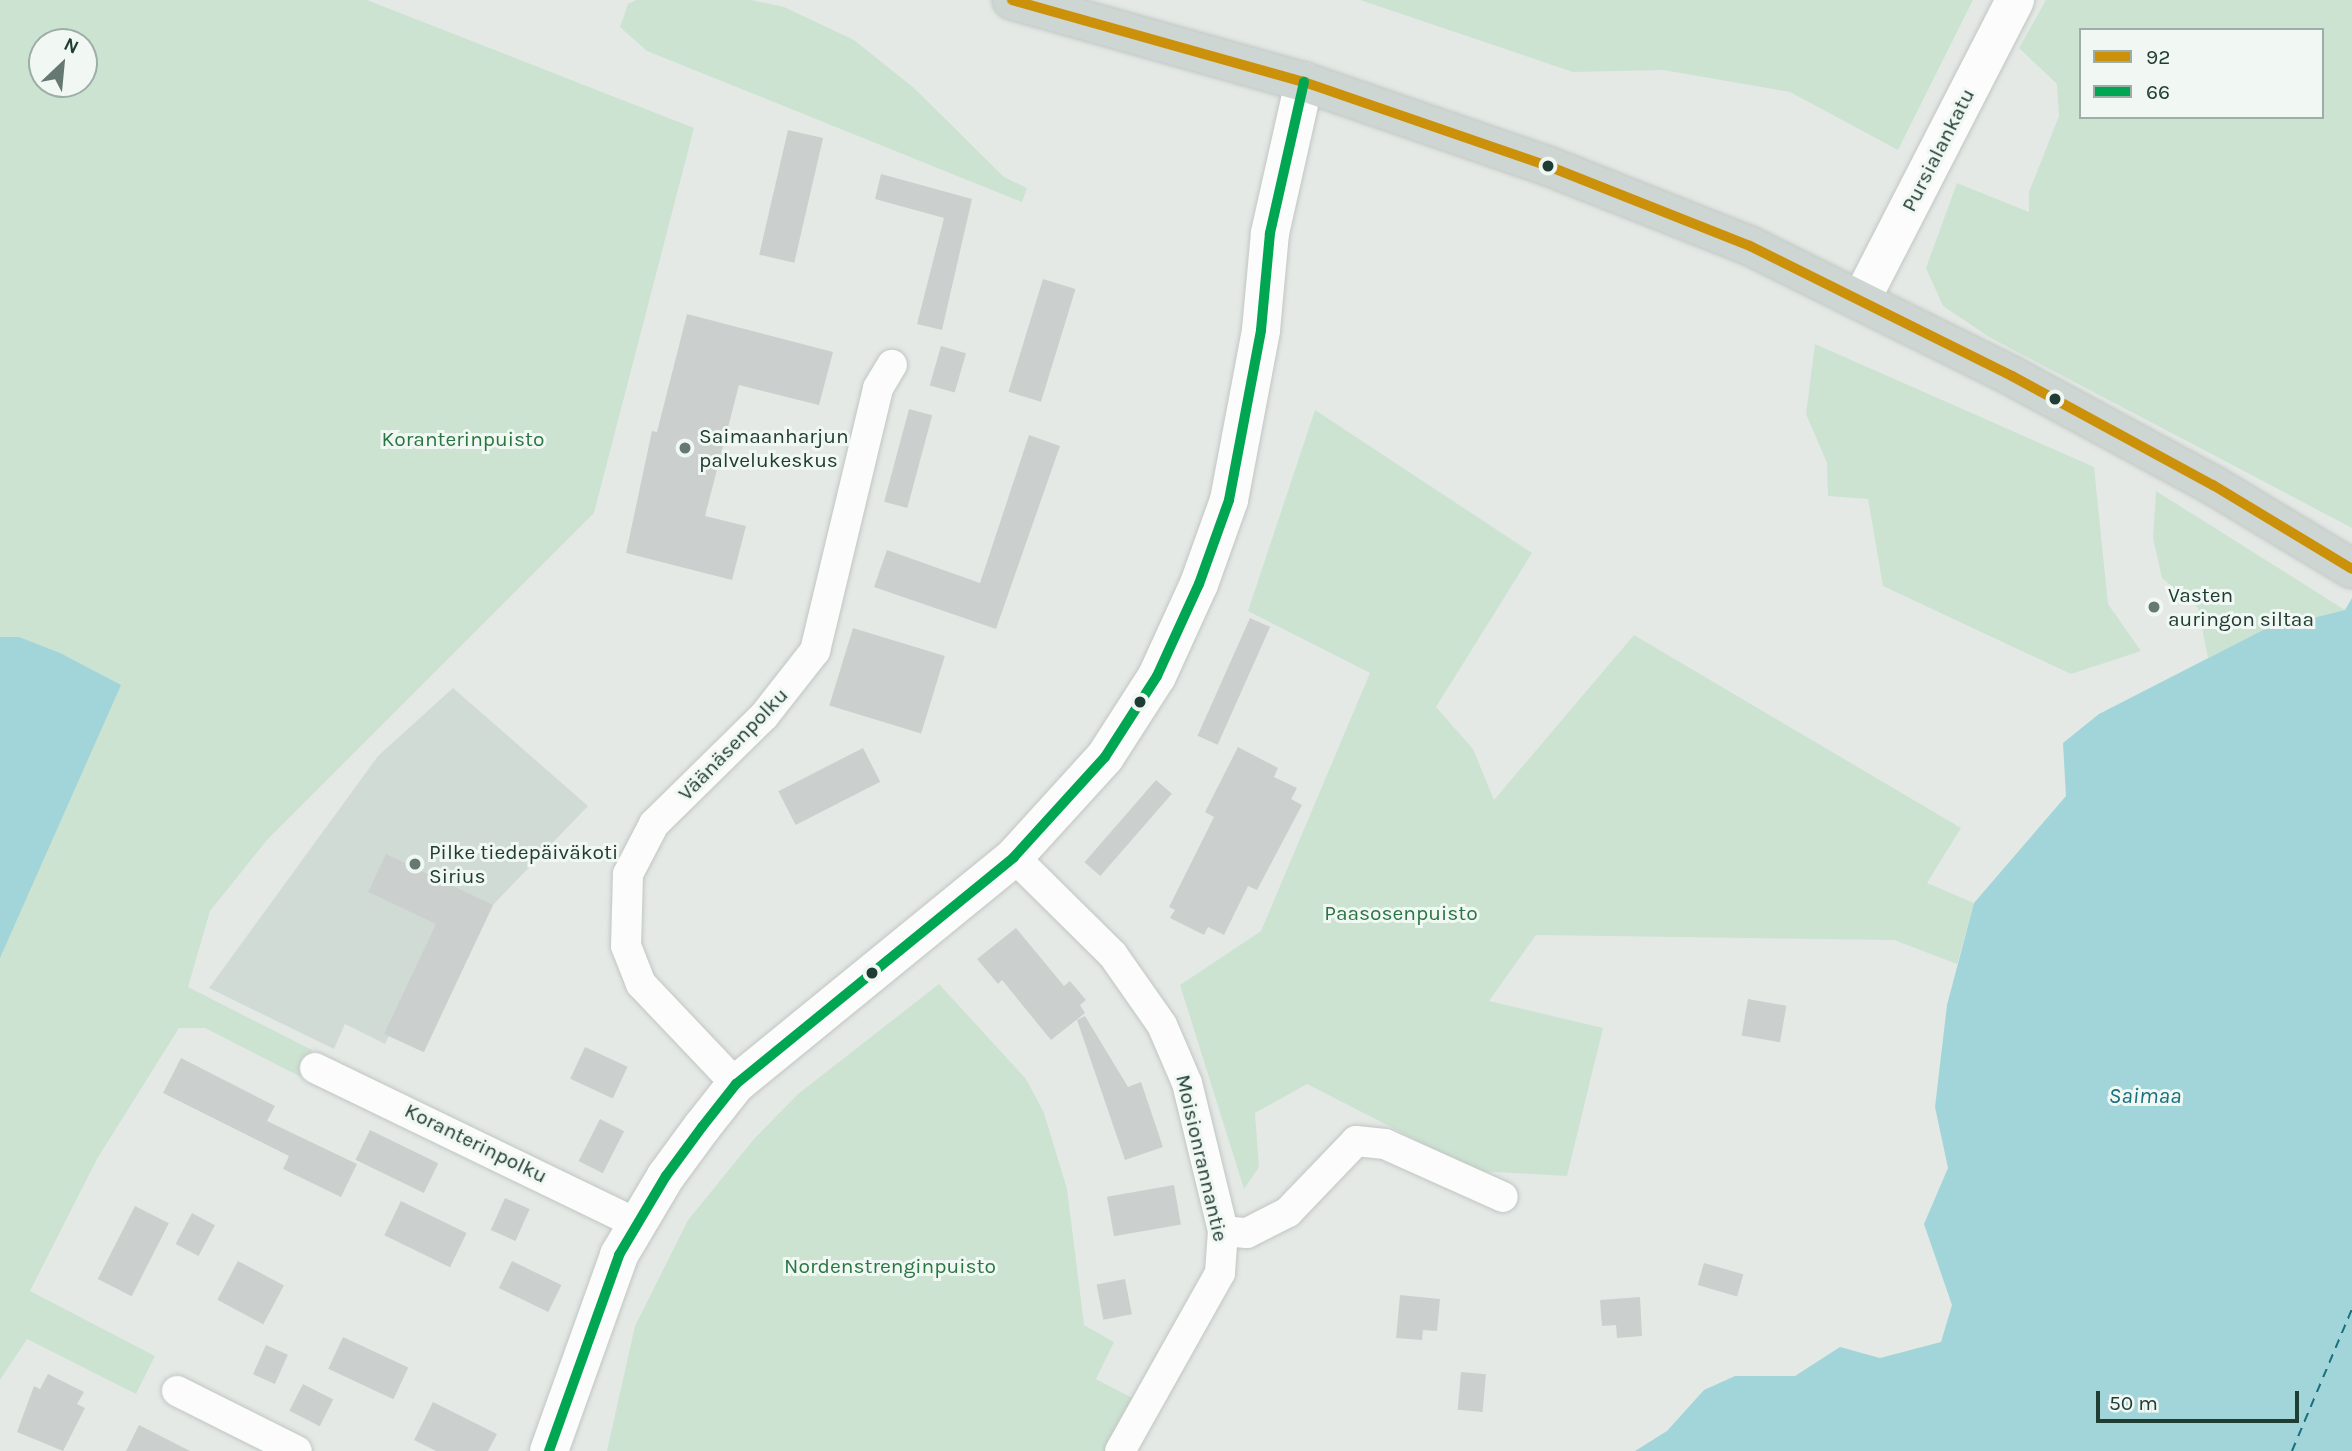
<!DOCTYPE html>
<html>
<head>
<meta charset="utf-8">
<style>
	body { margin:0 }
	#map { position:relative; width:2352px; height:1451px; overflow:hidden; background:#e4e9e6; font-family:Karla,sans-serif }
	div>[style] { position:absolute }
	.built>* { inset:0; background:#d1dbd6 }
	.green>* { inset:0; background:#cce3d2 }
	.water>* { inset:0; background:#a2d5d9 }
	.ferry>* { height:2px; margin-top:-1px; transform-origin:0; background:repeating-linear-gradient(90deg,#18717c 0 9px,transparent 0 16px) }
	.building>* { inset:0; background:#cbd0ce; transform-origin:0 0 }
	.roads { filter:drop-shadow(0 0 2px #c1c6c3) drop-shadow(0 0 2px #c1c6c3) }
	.street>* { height:30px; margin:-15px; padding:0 15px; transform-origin:15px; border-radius:15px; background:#fbfcfb }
	.secondary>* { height:38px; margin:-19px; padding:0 19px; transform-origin:19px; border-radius:19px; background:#fbfcfb }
	.primary>* { height:38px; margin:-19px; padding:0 19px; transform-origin:19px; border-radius:19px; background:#cdd6d2 }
	.bus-1>* { height:10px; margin:-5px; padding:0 5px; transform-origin:5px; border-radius:5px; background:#cc910a }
	.bus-2>* { height:10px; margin:-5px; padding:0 5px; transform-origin:5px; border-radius:5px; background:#00a651 }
	.dots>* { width:19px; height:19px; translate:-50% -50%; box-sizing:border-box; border:4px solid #f1f8f4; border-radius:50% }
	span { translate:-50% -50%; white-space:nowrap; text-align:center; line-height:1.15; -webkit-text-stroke:6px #f1f8f4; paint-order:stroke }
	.street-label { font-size:21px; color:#203d34 }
	.poi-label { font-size:21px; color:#203d34 }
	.left { translate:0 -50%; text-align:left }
	.park-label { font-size:21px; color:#297642 }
	.water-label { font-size:23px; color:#18717c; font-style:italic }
	.legend { position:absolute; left:2079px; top:28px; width:245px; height:91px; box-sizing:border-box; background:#f1f8f4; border:2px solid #9dada7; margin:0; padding:9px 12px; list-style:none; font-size:21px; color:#203d34 }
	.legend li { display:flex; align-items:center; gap:14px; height:35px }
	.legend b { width:35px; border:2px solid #9dada7 }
	.north { position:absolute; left:28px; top:28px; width:70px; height:70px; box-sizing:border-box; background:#f1f8f4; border:2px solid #9dada7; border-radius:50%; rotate:26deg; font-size:19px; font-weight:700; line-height:28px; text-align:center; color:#203d34 }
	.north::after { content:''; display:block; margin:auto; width:24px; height:32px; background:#657972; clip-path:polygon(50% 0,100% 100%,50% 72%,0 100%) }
	.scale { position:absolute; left:2096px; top:1391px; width:203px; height:32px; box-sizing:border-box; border:4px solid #203d34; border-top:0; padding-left:9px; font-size:21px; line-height:24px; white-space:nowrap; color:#203d34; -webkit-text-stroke:5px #f1f8f4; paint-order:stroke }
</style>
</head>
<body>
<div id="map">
	<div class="built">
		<i style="clip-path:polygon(453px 688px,588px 806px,493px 905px,423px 1052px,389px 1036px,385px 1044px,345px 1024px,334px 1049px,209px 988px,378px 756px)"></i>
	</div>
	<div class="green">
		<i style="clip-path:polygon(evenodd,0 0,367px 0,694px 128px,594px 513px,267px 840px,210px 911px,188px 987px,312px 1050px,301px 1077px,205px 1028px,179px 1028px,97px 1159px,30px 1291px,155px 1356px,136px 1394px,27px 1339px,0 1380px,0 0,42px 42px,84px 42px,84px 84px,42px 84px,42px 42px)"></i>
		<i style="clip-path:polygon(636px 0,751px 0,784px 7px,854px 40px,914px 88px,1004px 177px,1027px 188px,1022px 202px,647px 51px,620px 27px,628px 4px)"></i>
		<i style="clip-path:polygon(1360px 0,1973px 0,1898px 150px,1790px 92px,1663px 70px,1573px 72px)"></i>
		<i style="clip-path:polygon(evenodd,2046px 0,2352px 0,2352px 528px,1989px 337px,1943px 306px,1926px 268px,1957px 183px,2029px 212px,2029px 192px,2059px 116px,2057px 84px,2019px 48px,2046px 0,2081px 30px,2322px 30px,2322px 117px,2081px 117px,2081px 30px)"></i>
		<i style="clip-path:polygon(1815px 344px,2094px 467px,2108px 604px,2141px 651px,2071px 674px,1883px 586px,1868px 499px,1828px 496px,1827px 463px,1806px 414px)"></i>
		<i style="clip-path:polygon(1315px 410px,1532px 553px,1436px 707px,1473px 749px,1494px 800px,1634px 635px,1961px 828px,1927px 883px,1974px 903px,1957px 964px,1894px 940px,1536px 935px,1489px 1001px,1603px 1028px,1567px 1176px,1477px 1171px,1307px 1084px,1255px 1113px,1259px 1167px,1244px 1189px,1180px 985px,1261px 931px,1370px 673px,1248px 611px)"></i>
		<i style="clip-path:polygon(2156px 491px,2345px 610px,2263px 630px,2208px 658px,2198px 608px,2162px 578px,2153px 538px)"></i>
		<i style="clip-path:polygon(939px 984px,1026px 1079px,1044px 1113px,1067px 1189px,1084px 1325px,1114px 1342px,1096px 1379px,1134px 1399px,1109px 1451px,607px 1451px,635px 1326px,688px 1220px,754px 1139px,798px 1094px)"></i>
	</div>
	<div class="water">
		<i style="clip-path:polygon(2352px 598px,2352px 1451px,1635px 1451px,1667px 1431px,1704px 1390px,1735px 1376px,1795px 1376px,1840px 1347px,1880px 1358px,1941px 1342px,1952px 1305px,1924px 1224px,1948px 1168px,1935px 1107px,1947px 1005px,1974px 903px,2066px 796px,2063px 743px,2099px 714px,2263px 630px,2345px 610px)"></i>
		<i style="clip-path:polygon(0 637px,19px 637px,60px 653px,121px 685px,0 958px)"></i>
	</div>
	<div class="ferry">
		<i style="left:2292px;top:1451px;width:154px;rotate:-67.1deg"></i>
	</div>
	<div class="building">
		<i style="left:788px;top:130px;width:36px;height:128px;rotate:13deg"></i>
		<i style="clip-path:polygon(881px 174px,972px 199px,942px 330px,917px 324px,944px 218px,875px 199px)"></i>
		<i style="left:1043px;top:279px;width:34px;height:118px;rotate:17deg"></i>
		<i style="clip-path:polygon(687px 314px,833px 352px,819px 405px,739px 385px,705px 516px,746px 526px,732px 580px,626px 553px,652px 431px,657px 432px)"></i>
		<i style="left:941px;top:346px;width:26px;height:41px;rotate:16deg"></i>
		<i style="left:909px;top:409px;width:24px;height:96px;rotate:15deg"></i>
		<i style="clip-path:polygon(1029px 435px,1060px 446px,996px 629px,874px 587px,887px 550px,980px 583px)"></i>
		<i style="left:1250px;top:618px;width:22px;height:129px;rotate:24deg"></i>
		<i style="left:853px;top:628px;width:96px;height:81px;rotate:17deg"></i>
		<i style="clip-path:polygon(1238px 747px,1278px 768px,1274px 777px,1297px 788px,1291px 799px,1302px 805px,1257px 890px,1248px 886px,1224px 935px,1208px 927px,1204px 935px,1170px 918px,1175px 910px,1169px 907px,1214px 817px,1205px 812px)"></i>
		<i style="left:863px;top:748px;width:38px;height:95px;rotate:63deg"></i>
		<i style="left:1156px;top:780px;width:21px;height:109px;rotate:41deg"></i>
		<i style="clip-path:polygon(386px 854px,493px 905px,424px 1052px,384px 1034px,436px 924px,368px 892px)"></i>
		<i style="clip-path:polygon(1016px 928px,1064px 986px,1070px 981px,1086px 1000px,1080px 1005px,1085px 1013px,1051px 1040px,1002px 980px,998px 984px,977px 959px)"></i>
		<i style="left:1748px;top:999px;width:39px;height:37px;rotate:10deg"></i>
		<i style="clip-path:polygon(1085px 1016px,1128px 1087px,1141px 1082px,1163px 1147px,1125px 1160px,1077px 1020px)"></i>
		<i style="left:585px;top:1047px;width:47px;height:35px;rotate:25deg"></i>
		<i style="clip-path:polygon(181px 1058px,275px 1106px,267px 1121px,357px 1164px,341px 1197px,283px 1169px,289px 1156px,163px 1093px)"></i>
		<i style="left:600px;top:1119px;width:27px;height:47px;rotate:27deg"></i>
		<i style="left:370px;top:1130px;width:76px;height:33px;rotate:26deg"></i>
		<i style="left:1174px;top:1185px;width:40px;height:68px;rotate:80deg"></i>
		<i style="left:505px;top:1198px;width:27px;height:35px;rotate:24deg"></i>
		<i style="left:401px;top:1201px;width:73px;height:38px;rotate:26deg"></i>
		<i style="left:135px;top:1206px;width:38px;height:82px;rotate:27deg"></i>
		<i style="left:192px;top:1213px;width:26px;height:35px;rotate:28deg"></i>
		<i style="left:238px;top:1261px;width:52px;height:44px;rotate:28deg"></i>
		<i style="left:512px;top:1261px;width:55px;height:30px;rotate:26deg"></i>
		<i style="left:1704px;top:1263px;width:41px;height:23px;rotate:16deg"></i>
		<i style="left:1125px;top:1279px;width:36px;height:29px;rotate:79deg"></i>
		<i style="clip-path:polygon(1400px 1295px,1440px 1299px,1437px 1331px,1423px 1330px,1422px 1340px,1396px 1338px)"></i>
		<i style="clip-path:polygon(1640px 1297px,1642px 1336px,1617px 1338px,1616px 1325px,1602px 1326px,1600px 1300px)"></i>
		<i style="left:343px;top:1337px;width:72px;height:35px;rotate:25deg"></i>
		<i style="left:266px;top:1345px;width:24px;height:32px;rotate:24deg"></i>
		<i style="left:1461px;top:1372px;width:25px;height:38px;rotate:5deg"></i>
		<i style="clip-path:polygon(48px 1374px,84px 1392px,77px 1404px,85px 1408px,63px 1451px,17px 1432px,34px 1386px,40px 1389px)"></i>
		<i style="left:303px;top:1384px;width:34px;height:30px;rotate:27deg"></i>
		<i style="clip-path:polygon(433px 1402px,497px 1434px,488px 1451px,436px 1451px,414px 1440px)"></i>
		<i style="clip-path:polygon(139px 1425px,190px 1451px,126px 1451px)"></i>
	</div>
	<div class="roads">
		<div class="street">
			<i style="left:1014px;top:857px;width:139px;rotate:44.7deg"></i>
			<i style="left:1113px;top:955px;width:85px;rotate:55deg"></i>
			<i style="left:1162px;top:1025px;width:63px;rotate:66.7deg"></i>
			<i style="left:1187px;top:1083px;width:152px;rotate:76.3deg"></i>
			<i style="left:1223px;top:1231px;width:42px;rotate:94.1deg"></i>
			<i style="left:1220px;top:1273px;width:204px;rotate:119.3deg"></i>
			<i style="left:315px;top:1068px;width:356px;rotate:25.8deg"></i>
			<i style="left:736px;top:1084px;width:138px;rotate:-133.5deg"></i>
			<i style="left:641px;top:984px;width:41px;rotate:-111.5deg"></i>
			<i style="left:626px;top:946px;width:72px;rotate:-88.4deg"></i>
			<i style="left:628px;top:874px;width:56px;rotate:-62.5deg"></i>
			<i style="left:654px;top:824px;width:154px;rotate:-44.5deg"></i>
			<i style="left:764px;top:716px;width:83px;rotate:-51.9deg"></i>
			<i style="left:815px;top:651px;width:270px;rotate:-76.5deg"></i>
			<i style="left:878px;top:388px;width:27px;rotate:-59deg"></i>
			<i style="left:1223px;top:1231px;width:24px;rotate:5deg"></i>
			<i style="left:1247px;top:1233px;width:46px;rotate:-27.1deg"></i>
			<i style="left:1288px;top:1212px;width:98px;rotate:-46.2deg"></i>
			<i style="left:1356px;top:1141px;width:29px;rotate:6deg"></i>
			<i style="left:1385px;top:1144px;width:129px;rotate:24.2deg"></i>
			<i style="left:177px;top:1391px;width:134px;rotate:26.6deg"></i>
		</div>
		<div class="secondary">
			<i style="left:1861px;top:300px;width:337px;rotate:-62.8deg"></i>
			<i style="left:549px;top:1451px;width:208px;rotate:-70.3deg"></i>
			<i style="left:619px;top:1255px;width:92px;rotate:-59.3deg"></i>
			<i style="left:666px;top:1176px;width:61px;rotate:-53.7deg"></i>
			<i style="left:702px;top:1127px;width:55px;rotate:-51.7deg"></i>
			<i style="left:736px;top:1084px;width:359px;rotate:-39.2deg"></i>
			<i style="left:1014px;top:857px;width:135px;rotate:-47.7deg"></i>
			<i style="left:1105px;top:757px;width:96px;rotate:-57.3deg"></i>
			<i style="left:1157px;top:676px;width:101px;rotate:-65.5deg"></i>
			<i style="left:1199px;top:584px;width:89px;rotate:-70.3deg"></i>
			<i style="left:1229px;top:500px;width:173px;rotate:-79.3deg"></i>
			<i style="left:1261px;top:330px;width:97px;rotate:-84.7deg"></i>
			<i style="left:1270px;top:233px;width:155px;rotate:-77.3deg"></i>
		</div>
		<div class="primary">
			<i style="left:1012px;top:0;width:303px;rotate:15.7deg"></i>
			<i style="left:1304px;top:82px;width:258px;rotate:19deg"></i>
			<i style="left:1548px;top:166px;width:217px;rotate:21.6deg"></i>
			<i style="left:1750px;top:246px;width:292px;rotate:26.4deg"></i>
			<i style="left:2012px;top:376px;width:229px;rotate:28.5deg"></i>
			<i style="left:2213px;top:485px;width:162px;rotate:31.1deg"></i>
		</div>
	</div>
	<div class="bus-1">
		<i style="left:1012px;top:0;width:303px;rotate:15.7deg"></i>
		<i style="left:1304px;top:82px;width:258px;rotate:19deg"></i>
		<i style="left:1548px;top:166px;width:217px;rotate:21.6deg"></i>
		<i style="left:1750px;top:246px;width:292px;rotate:26.4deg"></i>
		<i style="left:2012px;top:376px;width:229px;rotate:28.5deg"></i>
		<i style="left:2213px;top:485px;width:162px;rotate:31.1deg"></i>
	</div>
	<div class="bus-2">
		<i style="left:549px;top:1451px;width:208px;rotate:-70.3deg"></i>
		<i style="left:619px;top:1255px;width:92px;rotate:-59.3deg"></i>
		<i style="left:666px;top:1176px;width:61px;rotate:-53.7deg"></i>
		<i style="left:702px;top:1127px;width:55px;rotate:-51.7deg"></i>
		<i style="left:736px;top:1084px;width:359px;rotate:-39.2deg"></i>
		<i style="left:1014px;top:857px;width:135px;rotate:-47.7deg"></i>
		<i style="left:1105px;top:757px;width:96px;rotate:-57.3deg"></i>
		<i style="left:1157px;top:676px;width:101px;rotate:-65.5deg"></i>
		<i style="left:1199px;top:584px;width:89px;rotate:-70.3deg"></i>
		<i style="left:1229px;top:500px;width:173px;rotate:-79.3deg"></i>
		<i style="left:1261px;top:330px;width:97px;rotate:-84.7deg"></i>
		<i style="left:1270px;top:233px;width:155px;rotate:-77.3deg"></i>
	</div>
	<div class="dots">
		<i style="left:1548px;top:166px;background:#203d34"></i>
		<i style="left:2055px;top:399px;background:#203d34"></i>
		<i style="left:685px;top:448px;background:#657972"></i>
		<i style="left:2154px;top:607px;background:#657972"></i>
		<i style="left:1140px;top:702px;background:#203d34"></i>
		<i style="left:415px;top:864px;background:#657972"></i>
		<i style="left:872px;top:973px;background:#203d34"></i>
	</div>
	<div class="street-label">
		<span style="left:1938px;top:150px;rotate:-63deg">Pursialankatu</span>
		<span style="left:733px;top:744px;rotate:-46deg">Väänäsenpolku</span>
		<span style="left:476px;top:1143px;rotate:26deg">Koranterinpolku</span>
		<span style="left:1202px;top:1158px;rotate:77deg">Moisionrannantie</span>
	</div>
	<div class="poi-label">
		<span class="left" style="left:699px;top:448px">Saimaanharjun<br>palvelukeskus</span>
		<span class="left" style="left:2168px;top:607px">Vasten<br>auringon siltaa</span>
		<span class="left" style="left:429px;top:864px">Pilke tiedepäiväkoti<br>Sirius</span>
	</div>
	<div class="park-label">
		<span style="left:463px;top:439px">Koranterinpuisto</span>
		<span style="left:1401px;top:913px">Paasosenpuisto</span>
		<span style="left:890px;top:1266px">Nordenstrenginpuisto</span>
	</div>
	<div class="water-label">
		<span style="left:2145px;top:1096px">Saimaa</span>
	</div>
	<ul class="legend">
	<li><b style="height:9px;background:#cc910a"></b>92</li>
	<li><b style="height:9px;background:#00a651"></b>66</li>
	</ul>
	<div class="north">N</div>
	<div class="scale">50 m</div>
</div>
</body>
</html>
